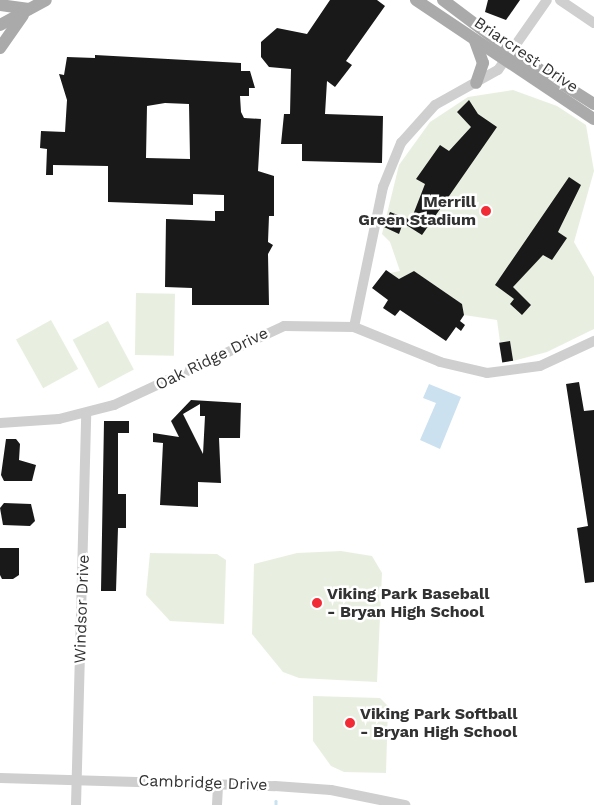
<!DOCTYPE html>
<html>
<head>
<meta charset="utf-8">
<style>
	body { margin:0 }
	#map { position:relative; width:594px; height:805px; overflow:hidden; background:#fff; font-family:"Work Sans",sans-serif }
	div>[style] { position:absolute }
	.green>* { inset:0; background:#e8efe0; transform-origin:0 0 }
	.water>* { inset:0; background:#cce1f0 }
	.stream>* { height:2.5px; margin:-1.25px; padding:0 1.25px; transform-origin:1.25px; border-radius:1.25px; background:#cce1f0 }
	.building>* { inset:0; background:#191919; transform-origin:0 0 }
	.minor>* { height:10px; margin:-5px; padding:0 5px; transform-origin:5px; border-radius:5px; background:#cfcfcf }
	.major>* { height:12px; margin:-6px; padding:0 6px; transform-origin:6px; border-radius:6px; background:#aaa }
	.dots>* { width:14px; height:14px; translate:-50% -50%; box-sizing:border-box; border:2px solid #fff; border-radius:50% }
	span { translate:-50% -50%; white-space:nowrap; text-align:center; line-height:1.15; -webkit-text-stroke:5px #fff; paint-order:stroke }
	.street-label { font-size:16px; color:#323232 }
	.poi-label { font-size:16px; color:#323232; font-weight:700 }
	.right { translate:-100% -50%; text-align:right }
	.left { translate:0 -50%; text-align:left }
</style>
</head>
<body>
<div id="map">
	<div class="green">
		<i style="clip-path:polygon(513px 90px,557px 106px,586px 125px,594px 171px,574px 242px,594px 277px,594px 329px,547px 352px,513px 361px,510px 341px,500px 342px,497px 320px,464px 315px,462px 304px,414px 271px,399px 279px,390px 273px,400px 271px,390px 242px,382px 234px,399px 165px,430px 122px,468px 97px)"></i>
		<i style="left:136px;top:293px;width:39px;height:62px;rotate:1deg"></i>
		<i style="left:51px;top:320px;width:56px;height:40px;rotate:61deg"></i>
		<i style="left:108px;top:321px;width:55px;height:40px;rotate:62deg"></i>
		<i style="clip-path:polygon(341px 551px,372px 556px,382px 573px,377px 682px,299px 678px,283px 672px,252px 634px,254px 564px,297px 553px)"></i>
		<i style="clip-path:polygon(150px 553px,217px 554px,226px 560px,224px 624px,170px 621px,146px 595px)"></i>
		<i style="clip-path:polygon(313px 696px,380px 698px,388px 706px,386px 773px,344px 772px,331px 766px,313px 741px)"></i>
	</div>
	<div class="water">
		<i style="clip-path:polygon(429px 384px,461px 397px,440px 449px,420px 440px,436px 403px,423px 398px)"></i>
	</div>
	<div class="stream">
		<i style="left:276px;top:801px;width:4px;rotate:90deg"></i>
	</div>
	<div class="building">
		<i style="clip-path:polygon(330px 0,377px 0,385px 6px,346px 61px,352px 65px,335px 87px,327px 81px,325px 114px,383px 116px,382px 163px,302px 161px,302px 144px,281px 144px,284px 114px,290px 114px,291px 69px,269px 67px,261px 57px,261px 42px,277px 28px,307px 34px)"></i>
		<i style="clip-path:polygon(488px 0,520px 0,506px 20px,485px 12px)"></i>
		<i style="clip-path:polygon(evenodd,95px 55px,241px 63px,241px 71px,250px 71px,255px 88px,249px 88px,249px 96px,240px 96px,241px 112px,244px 118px,261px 119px,258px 171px,274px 176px,274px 216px,269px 216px,268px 242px,273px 245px,268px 254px,269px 305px,192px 305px,192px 288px,165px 287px,166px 219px,215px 221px,215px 211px,224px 211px,224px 195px,193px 194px,193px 205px,108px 202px,108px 166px,53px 165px,53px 175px,46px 175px,47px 149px,40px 148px,41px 131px,65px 132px,67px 100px,59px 74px,64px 75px,67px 57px,95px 58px,95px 55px,165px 103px,189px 104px,190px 159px,146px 158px,147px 106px,165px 103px)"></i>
		<i style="clip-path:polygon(469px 100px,478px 114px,497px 127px,422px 235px,403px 223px,399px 234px,384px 227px,390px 212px,411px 220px,425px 184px,416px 179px,440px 145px,449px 151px,471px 127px,457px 112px)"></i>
		<i style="clip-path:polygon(569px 177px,581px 185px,558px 232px,567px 238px,552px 260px,543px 255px,513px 287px,531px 305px,522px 315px,510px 304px,514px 299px,495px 285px)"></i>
		<i style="clip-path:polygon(386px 270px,399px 279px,414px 271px,462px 304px,464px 315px,460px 321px,465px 325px,461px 331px,456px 327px,446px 341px,400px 310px,395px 316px,383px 308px,388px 300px,372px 288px)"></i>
		<i style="left:510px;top:341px;width:20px;height:11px;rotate:81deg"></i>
		<i style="clip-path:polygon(579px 382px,584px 411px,594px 410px,594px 582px,585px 583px,577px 528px,588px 526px,566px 384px)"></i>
		<i style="clip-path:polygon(evenodd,191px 400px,241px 403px,240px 438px,219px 438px,221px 483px,198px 482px,198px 507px,160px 505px,163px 443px,153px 442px,153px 433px,179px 437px,171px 421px,191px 400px,200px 404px,200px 416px,205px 416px,203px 454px,183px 414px,200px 404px)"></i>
		<i style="clip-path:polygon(104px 421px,129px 421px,129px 433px,118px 433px,118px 494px,126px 494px,126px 528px,118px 528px,116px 591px,101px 591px)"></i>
		<i style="clip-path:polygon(6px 439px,16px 439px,20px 444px,19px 460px,36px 465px,32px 481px,4px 481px,1px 475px)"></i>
		<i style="clip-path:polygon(4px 503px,31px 504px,35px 521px,30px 526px,3px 525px,0 508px)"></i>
		<i style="clip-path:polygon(0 548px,19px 548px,19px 575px,13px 579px,2px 579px,0 575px)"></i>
	</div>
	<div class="minor">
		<i style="left:560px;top:0;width:41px;rotate:34.1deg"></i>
		<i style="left:354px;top:327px;width:143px;rotate:-78.3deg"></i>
		<i style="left:383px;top:187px;width:48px;rotate:-67.8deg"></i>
		<i style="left:401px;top:143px;width:51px;rotate:-48.2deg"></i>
		<i style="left:435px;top:105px;width:72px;rotate:-29.1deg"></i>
		<i style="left:498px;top:70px;width:85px;rotate:-55deg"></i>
		<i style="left:0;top:423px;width:59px;rotate:-3.9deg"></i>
		<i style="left:59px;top:419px;width:57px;rotate:-14.3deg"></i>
		<i style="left:114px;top:405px;width:187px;rotate:-24.9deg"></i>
		<i style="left:284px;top:326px;width:70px;rotate:0.8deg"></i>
		<i style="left:354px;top:327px;width:93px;rotate:22.1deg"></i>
		<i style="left:440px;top:362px;width:48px;rotate:13.2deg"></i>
		<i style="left:487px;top:373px;width:53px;rotate:-7.5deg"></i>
		<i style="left:540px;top:366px;width:60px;rotate:-24.8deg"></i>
		<i style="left:0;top:778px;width:275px;rotate:1.7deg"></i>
		<i style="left:275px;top:786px;width:56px;rotate:4.1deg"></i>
		<i style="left:331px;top:790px;width:76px;rotate:11.5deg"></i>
		<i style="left:76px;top:805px;width:391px;rotate:-88.5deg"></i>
		<i style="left:217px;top:805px;width:21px;rotate:-87deg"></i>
	</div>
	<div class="major">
		<i style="left:416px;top:0;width:214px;rotate:33.8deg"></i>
		<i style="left:443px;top:0;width:86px;rotate:37deg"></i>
		<i style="left:512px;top:52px;width:97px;rotate:32.4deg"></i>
		<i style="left:0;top:5px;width:29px;rotate:8deg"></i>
		<i style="left:0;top:25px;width:52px;rotate:-28.5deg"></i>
		<i style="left:475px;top:41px;width:23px;rotate:70deg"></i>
		<i style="left:483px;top:63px;width:21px;rotate:109deg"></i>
		<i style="left:0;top:48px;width:40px;rotate:-55.1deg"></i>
	</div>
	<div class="dots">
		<i style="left:486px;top:211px;background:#f22c36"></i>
		<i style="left:317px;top:603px;background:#f22c36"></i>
		<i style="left:350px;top:723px;background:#f22c36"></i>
	</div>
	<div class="street-label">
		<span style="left:526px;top:55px;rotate:34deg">Briarcrest Drive</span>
		<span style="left:212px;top:359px;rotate:-26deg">Oak Ridge Drive</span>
		<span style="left:82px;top:609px;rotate:-88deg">Windsor Drive</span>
		<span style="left:203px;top:783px;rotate:2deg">Cambridge Drive</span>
	</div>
	<div class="poi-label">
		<span class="right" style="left:476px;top:211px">Merrill<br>Green Stadium</span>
		<span class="left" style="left:327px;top:603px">Viking Park Baseball<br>- Bryan High School</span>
		<span class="left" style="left:360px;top:723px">Viking Park Softball<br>- Bryan High School</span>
	</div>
</div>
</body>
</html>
